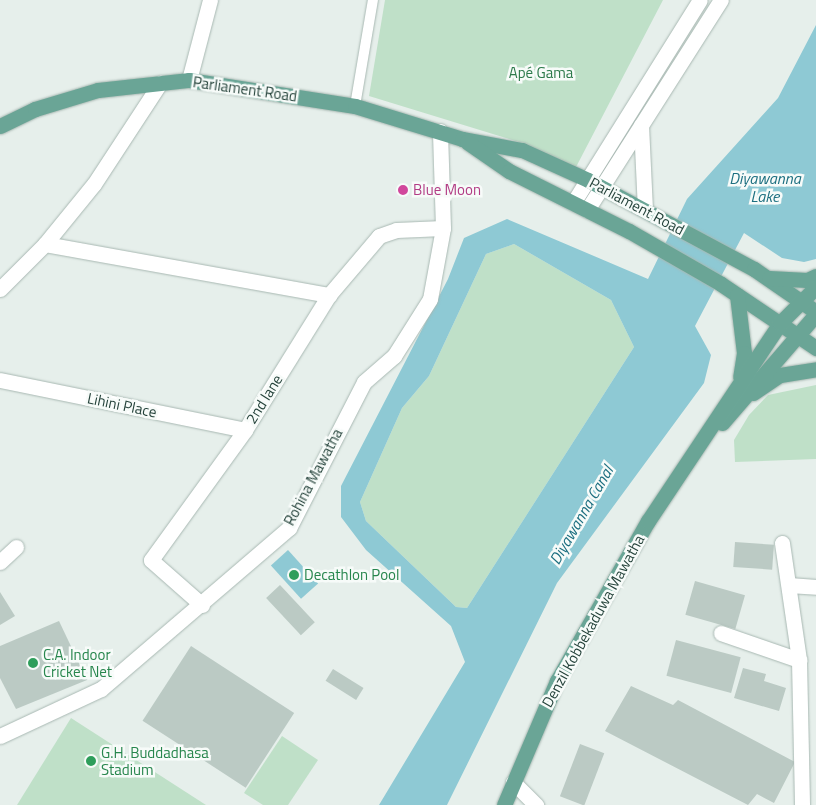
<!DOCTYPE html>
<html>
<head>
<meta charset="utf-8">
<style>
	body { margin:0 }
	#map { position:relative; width:816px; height:805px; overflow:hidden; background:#e6efeb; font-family:"Titillium Web",sans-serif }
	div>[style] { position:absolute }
	.green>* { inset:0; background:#bfe0c8 }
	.water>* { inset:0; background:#8ec9d4; transform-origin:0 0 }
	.building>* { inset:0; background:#bbcac4; transform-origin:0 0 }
	.roads { filter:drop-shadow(0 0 1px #a8b8b2) drop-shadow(0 0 1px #a8b8b2) }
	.lane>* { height:10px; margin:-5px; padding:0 5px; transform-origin:5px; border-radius:5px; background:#fff }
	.street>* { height:15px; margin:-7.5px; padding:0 7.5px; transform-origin:7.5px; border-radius:7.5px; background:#fff }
	.secondary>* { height:15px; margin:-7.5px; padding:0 7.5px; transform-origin:7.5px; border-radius:7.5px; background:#fff }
	.primary>* { height:15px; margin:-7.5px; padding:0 7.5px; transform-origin:7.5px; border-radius:7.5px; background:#6aa596 }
	.dots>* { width:14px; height:14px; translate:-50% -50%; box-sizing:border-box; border:2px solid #f7fbf9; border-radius:50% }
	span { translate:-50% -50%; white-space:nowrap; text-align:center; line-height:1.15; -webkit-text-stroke:5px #f7fbf9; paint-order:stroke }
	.park-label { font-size:15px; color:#2d7a4b }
	.street-label { font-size:15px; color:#24423a }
	.hotel-label { font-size:15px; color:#b23c85 }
	.left { translate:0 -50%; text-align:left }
	.leisure-label { font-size:15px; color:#27864d }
	.water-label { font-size:16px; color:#1c6f80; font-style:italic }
</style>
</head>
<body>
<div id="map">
	<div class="green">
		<i style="clip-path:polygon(385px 0,663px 0,575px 169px,522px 143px,369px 96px)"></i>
		<i style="clip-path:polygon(514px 244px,611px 300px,634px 347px,467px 608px,456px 607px,366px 521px,360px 502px,402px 408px,429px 376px,486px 254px)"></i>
		<i style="clip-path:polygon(816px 385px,816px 459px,735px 462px,734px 440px,749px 415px,768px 395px)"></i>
		<i style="clip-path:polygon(71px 718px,206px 805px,17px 805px)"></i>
		<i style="clip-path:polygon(282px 736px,318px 760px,288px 805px,263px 805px,244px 793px)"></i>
	</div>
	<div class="water">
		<i style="clip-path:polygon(evenodd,816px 25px,816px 259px,804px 262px,782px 258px,744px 233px,695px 326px,711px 355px,704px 383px,557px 583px,447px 805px,379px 805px,465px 662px,451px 626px,366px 550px,341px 517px,341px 486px,448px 279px,464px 238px,507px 219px,648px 279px,687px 199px,778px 98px,816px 25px,514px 244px,611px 300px,634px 347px,467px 608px,456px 607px,366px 521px,360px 502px,402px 408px,429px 376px,486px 254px,514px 244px)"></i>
		<i style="left:288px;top:550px;width:45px;height:23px;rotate:48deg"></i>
	</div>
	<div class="building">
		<i style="left:735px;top:542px;width:39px;height:25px;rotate:4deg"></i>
		<i style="left:695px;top:581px;width:52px;height:35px;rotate:16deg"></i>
		<i style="left:280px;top:585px;width:51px;height:19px;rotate:47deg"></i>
		<i style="clip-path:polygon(0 592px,15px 616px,0 625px)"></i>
		<i style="clip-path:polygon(59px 621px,87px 680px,16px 709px,0 678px,0 646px)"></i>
		<i style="left:676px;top:640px;width:67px;height:37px;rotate:15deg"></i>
		<i style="left:191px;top:646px;width:123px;height:89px;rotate:33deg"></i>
		<i style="clip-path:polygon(743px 668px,766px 674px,764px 681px,786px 688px,779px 711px,734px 698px)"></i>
		<i style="left:333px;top:669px;width:36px;height:14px;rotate:32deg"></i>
		<i style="clip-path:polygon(631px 686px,673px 705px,678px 700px,795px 762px,774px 803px,757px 794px,748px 805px,605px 731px)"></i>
		<i style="left:580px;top:744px;width:26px;height:56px;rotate:21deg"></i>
	</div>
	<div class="roads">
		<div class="lane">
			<i style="left:355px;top:106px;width:108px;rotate:-80.4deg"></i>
		</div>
		<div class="street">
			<i style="left:189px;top:80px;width:83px;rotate:-75.3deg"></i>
			<i style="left:45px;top:244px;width:289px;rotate:10.2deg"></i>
			<i style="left:0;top:289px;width:64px;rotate:-45deg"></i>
			<i style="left:45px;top:244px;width:77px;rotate:-50.8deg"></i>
			<i style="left:94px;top:184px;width:121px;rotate:-56.8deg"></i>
			<i style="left:0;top:380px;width:250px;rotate:11.5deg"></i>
			<i style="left:782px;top:543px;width:118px;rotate:81.7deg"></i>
			<i style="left:799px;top:660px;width:145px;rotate:88.8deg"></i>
			<i style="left:0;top:562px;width:22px;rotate:-43deg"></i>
			<i style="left:789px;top:585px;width:27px;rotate:4deg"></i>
			<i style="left:202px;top:605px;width:68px;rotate:-138.6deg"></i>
			<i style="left:151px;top:560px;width:160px;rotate:-54.1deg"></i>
			<i style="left:245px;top:430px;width:159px;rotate:-58.1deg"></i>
			<i style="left:329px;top:295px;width:77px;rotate:-49.7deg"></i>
			<i style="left:379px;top:236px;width:18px;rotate:-19deg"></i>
			<i style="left:396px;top:230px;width:47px;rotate:-2.4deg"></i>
			<i style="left:721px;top:633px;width:83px;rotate:19.1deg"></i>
			<i style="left:0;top:736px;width:111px;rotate:-25deg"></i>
			<i style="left:101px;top:689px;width:248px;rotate:-40.6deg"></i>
			<i style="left:289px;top:528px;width:164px;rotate:-62.8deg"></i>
			<i style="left:364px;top:382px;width:40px;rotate:-41deg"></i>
			<i style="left:394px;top:356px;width:67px;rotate:-57.7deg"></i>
			<i style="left:430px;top:299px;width:72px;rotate:-79.6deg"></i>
			<i style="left:443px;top:228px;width:97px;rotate:-91.8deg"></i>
			<i style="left:513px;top:782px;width:33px;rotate:45deg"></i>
		</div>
		<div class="secondary">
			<i style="left:641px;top:125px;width:85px;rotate:87.3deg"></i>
			<i style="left:573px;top:203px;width:239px;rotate:-58deg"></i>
			<i style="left:587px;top:210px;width:249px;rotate:-57.5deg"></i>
		</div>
		<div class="primary">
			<i style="left:0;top:126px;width:39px;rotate:-26deg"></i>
			<i style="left:35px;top:109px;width:66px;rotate:-16.8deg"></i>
			<i style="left:98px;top:90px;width:92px;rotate:-6.3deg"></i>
			<i style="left:189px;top:80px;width:168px;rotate:8.9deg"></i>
			<i style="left:355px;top:106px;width:112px;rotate:17.1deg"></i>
			<i style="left:462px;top:139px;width:61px;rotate:10.4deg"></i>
			<i style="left:522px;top:150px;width:72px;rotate:24.4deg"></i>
			<i style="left:588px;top:180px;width:188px;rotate:28.2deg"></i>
			<i style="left:754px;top:269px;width:75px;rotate:34.7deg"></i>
			<i style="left:467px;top:142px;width:51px;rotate:34.6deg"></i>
			<i style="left:509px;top:171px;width:134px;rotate:26.6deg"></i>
			<i style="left:629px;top:231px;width:106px;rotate:29.9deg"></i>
			<i style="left:721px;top:284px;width:115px;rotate:34deg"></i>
			<i style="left:769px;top:278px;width:38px;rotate:3deg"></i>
			<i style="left:807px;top:280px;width:10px;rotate:-24deg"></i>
			<i style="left:737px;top:295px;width:58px;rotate:83.1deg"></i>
			<i style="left:744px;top:353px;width:24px;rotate:99deg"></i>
			<i style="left:753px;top:393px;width:32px;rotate:-34deg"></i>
			<i style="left:780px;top:375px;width:36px;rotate:-9deg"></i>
			<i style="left:722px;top:423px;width:144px;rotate:-49.2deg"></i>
			<i style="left:504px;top:805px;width:135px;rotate:-66.9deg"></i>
			<i style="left:557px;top:681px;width:184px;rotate:-60.4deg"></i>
			<i style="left:648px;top:521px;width:238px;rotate:-56.3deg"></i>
			<i style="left:780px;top:323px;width:51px;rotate:-45deg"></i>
		</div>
	</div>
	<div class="dots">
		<i style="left:403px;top:190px;background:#d1479c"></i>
		<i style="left:294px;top:575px;background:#2e9e5b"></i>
		<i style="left:33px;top:663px;background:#2e9e5b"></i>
		<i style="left:91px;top:761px;background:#2e9e5b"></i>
	</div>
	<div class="park-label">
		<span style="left:541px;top:73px">Apé Gama</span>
	</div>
	<div class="street-label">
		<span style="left:245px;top:89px;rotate:8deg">Parliament Road</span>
		<span style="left:637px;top:206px;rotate:28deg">Parliament Road</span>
		<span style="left:264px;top:399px;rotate:-58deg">2nd lane</span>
		<span style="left:122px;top:405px;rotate:12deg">Lihini Place</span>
		<span style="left:313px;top:477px;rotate:-62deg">Rohina Mawatha</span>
		<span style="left:593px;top:621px;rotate:-61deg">Denzil Kobbekaduwa Mawatha</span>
	</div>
	<div class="hotel-label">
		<span class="left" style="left:413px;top:190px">Blue Moon</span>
	</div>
	<div class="leisure-label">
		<span class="left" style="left:304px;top:575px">Decathlon Pool</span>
		<span class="left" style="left:43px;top:663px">C.A. Indoor<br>Cricket Net</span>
		<span class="left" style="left:101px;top:761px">G.H. Buddadhasa<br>Stadium</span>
	</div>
	<div class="water-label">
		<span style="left:765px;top:187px">Diyawanna<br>Lake</span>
		<span style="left:581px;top:515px;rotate:-60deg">Diyawanna Canal</span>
	</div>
</div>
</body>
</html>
